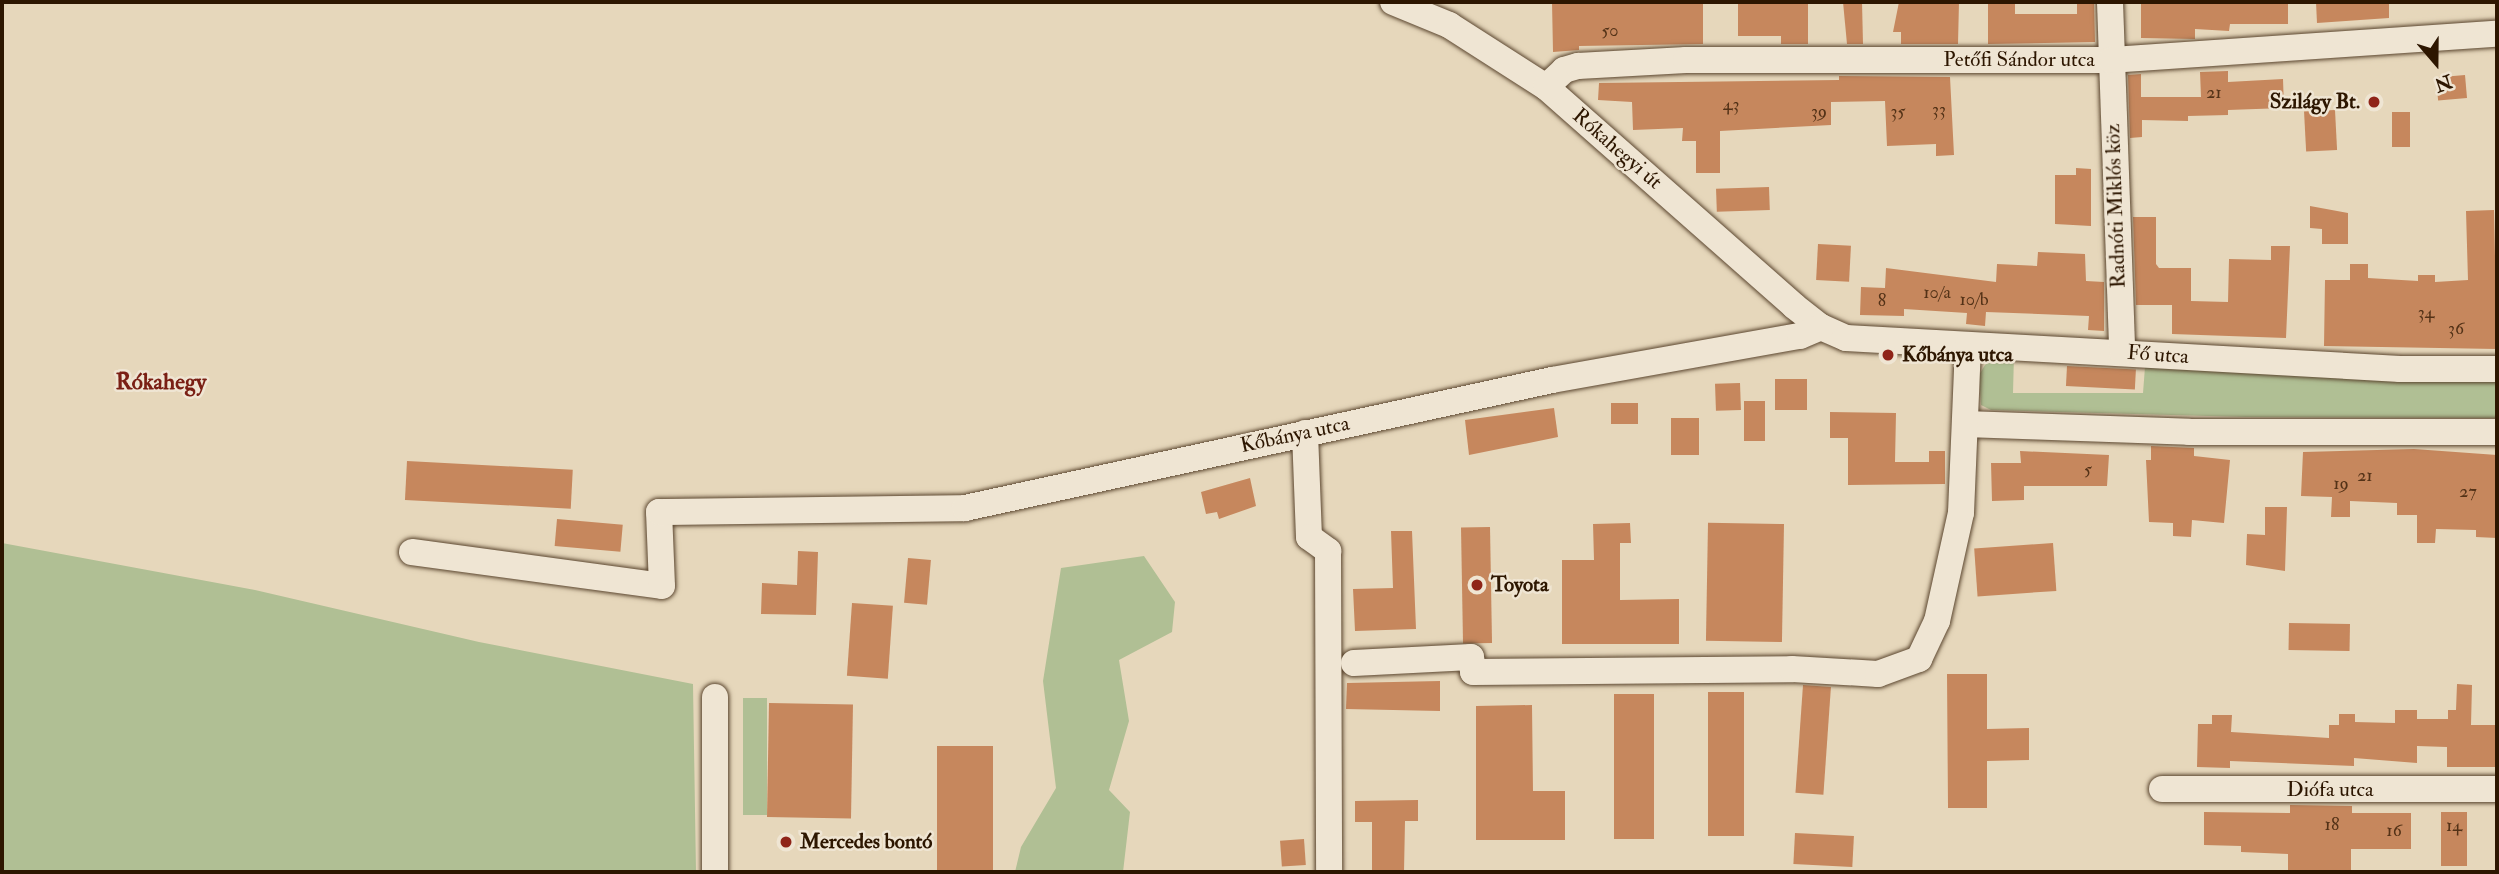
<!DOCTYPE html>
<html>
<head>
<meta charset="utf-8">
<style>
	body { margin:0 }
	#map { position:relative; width:2499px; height:874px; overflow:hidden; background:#e6d7bb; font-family:"IM FELL Double Pica",serif }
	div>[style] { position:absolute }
	.green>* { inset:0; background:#b0bf94; transform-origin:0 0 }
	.building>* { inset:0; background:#c6875d; transform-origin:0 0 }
	.roads { filter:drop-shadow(0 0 2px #5b462f) drop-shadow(0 0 2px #5b462f) }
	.minor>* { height:26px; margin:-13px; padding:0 13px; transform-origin:13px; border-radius:13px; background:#efe5d3 }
	.dots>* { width:19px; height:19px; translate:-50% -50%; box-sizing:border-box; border:4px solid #efe5d3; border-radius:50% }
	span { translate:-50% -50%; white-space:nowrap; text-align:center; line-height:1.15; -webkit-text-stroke:5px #efe5d3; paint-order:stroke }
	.number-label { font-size:18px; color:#533217 }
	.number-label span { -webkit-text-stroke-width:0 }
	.street-label { font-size:21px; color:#2d1600 }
	.poi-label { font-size:21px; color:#2d1600; font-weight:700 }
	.right { translate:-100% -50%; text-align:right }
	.left { translate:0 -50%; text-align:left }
	.neighbourhood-label { font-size:23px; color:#7a1f14; font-weight:700 }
	.frame { position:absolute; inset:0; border:4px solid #2d1600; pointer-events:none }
	.north { position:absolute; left:2401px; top:28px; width:70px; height:70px; -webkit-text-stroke:5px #efe5d3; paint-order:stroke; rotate:160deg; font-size:19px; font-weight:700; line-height:28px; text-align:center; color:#2d1600 }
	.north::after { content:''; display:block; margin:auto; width:24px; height:32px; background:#2d1600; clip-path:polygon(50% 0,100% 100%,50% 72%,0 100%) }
</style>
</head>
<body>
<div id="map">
	<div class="green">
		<i style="clip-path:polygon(2014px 355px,2013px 393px,2143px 393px,2145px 367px,2497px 376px,2497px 418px,2246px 417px,1991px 410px,1981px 405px,1979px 375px,1985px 365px,1996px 357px)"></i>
		<i style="clip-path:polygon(2px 543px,255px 590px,479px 642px,693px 684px,696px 872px,2px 872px)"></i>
		<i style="clip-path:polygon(1144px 556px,1175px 602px,1172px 632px,1119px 660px,1129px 721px,1109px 790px,1130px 812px,1123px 872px,1015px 872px,1021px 847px,1056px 788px,1043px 681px,1061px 568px)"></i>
		<i style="left:743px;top:698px;width:24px;height:117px"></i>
	</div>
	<div class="building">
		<i style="clip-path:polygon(1552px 2px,1703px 2px,1703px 44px,1579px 46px,1579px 50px,1553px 52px)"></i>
		<i style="clip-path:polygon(1738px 2px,1808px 3px,1808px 44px,1781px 44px,1781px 36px,1738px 36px)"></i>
		<i style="clip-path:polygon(1843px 2px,1862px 2px,1863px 44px,1847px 44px)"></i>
		<i style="clip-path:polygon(1899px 2px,1959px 2px,1958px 44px,1901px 44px,1901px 32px,1893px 32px)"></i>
		<i style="clip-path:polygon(1988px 2px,2015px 2px,2015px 14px,2077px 14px,2077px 2px,2094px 2px,2095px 42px,1988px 44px)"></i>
		<i style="clip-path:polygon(2288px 2px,2288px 24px,2230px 24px,2229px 31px,2195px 29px,2195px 39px,2141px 38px,2141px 4px)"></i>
		<i style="clip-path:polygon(2316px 2px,2389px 2px,2389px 18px,2317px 23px)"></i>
		<i style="clip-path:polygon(2228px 71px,2228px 82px,2283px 79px,2284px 108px,2228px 110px,2228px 115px,2188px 116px,2188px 121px,2142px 120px,2142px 137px,2130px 138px,2128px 75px,2141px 74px,2141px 97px,2201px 97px,2200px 72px)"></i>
		<i style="left:2465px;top:75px;width:23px;height:29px;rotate:85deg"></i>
		<i style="clip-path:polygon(1839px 76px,1950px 77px,1954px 155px,1936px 156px,1936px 144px,1887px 146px,1885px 101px,1831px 102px,1831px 125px,1720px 131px,1720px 173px,1696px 173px,1696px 141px,1682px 141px,1683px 128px,1633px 130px,1632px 102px,1598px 100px,1599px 83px,1839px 80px)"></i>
		<i style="left:2335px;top:110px;width:40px;height:31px;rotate:87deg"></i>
		<i style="left:2392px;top:112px;width:18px;height:35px"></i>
		<i style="clip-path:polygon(2076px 168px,2091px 169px,2091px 226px,2055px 224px,2055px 175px,2076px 175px)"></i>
		<i style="left:1769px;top:187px;width:23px;height:53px;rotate:88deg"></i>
		<i style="clip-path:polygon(2310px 206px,2348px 213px,2348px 244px,2322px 244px,2322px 229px,2310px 228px)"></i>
		<i style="clip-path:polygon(2494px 210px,2497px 349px,2324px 346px,2325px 280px,2350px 280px,2350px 264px,2368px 264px,2368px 278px,2418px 281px,2418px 275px,2435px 275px,2435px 282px,2468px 280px,2466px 211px)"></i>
		<i style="clip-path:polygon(2133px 217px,2156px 217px,2156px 264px,2159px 268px,2191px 268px,2191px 301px,2228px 302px,2229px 259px,2271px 260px,2271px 246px,2290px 246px,2286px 338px,2172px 334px,2172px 305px,2136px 305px)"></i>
		<i style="left:1818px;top:244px;width:33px;height:36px;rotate:3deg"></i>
		<i style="clip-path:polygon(2038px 252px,2085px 254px,2086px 281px,2104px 282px,2104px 331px,2088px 330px,2089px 316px,1986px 312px,1985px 326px,1966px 324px,1967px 313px,1904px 309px,1904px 316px,1860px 315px,1861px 287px,1885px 288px,1886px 268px,1996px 282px,1997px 264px,2037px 266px)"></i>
		<i style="left:2067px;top:366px;width:69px;height:20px;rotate:3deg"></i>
		<i style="left:1775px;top:379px;width:32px;height:31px"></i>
		<i style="left:1740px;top:383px;width:27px;height:25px;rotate:88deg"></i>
		<i style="left:1744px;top:401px;width:21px;height:40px"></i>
		<i style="left:1611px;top:403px;width:27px;height:21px"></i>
		<i style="clip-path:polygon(1554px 408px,1558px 437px,1469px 455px,1465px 420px)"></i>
		<i style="clip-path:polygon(1830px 412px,1896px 413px,1895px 462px,1929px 462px,1929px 451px,1945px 451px,1945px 484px,1848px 485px,1848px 438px,1830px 438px)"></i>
		<i style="left:1671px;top:418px;width:28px;height:37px"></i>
		<i style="clip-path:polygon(2151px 446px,2194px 448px,2194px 456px,2230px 460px,2224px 523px,2192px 520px,2191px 537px,2173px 536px,2173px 523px,2149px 522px,2146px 460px,2151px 460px)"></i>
		<i style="clip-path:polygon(2414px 449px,2497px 455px,2497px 538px,2476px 537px,2476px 530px,2436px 529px,2435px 543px,2417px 543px,2417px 515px,2397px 515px,2397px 503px,2350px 501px,2350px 517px,2331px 517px,2332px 497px,2301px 496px,2303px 452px)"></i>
		<i style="clip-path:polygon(2020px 451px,2109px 455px,2107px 486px,2024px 486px,2024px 500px,1992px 501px,1991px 463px,2021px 463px)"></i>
		<i style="left:407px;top:461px;width:166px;height:39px;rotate:3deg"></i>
		<i style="clip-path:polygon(1250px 478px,1256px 506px,1219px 519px,1217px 512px,1206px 514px,1201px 492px)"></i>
		<i style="clip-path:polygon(2265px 507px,2287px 507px,2285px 571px,2246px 565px,2247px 534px,2265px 535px)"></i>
		<i style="left:557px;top:519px;width:66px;height:27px;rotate:5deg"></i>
		<i style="clip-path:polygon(1630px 523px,1631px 543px,1620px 543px,1620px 600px,1679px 599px,1679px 644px,1562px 644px,1562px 560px,1594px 560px,1593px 524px)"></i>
		<i style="left:1784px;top:524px;width:118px;height:76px;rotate:91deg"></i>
		<i style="left:1490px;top:527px;width:116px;height:29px;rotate:89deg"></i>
		<i style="clip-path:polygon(1391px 531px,1412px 531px,1416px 629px,1355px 631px,1353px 589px,1393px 588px)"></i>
		<i style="left:2053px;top:543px;width:48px;height:79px;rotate:86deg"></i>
		<i style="clip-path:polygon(798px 551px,818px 552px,816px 615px,761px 614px,762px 583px,797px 585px)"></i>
		<i style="left:908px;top:558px;width:23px;height:45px;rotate:5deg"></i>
		<i style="left:852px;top:603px;width:41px;height:73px;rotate:4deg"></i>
		<i style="left:2289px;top:623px;width:61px;height:27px;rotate:1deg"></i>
		<i style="clip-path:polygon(1947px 674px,1987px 674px,1987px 729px,2029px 728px,2029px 760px,1987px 761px,1987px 808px,1948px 808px)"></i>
		<i style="clip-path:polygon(1440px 681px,1440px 711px,1346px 709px,1347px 683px)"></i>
		<i style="clip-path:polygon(2457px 684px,2472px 685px,2471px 725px,2497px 725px,2497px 767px,2447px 767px,2447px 747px,2417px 746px,2417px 763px,2354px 758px,2354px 766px,2230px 761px,2230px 768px,2197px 767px,2198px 724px,2212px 724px,2212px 715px,2232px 715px,2231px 732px,2329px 738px,2329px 725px,2339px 725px,2339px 714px,2355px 714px,2355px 722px,2395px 723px,2395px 710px,2417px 710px,2417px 719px,2448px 719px,2448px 710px,2456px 710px)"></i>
		<i style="left:1803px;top:685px;width:28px;height:108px;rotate:4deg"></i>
		<i style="left:1744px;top:692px;width:144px;height:36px;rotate:90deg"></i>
		<i style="left:1614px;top:694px;width:40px;height:145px"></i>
		<i style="left:769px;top:703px;width:84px;height:114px;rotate:1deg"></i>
		<i style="clip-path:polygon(1532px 705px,1533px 791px,1565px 791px,1565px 840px,1476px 840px,1476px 706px)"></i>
		<i style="left:937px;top:746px;width:56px;height:126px"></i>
		<i style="clip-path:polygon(1418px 800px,1418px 821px,1405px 821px,1404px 872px,1372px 872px,1372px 822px,1355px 822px,1355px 801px)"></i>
		<i style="clip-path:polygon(2290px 805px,2352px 806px,2352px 813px,2411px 813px,2411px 849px,2351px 849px,2351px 872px,2288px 872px,2288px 854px,2241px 852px,2241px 846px,2204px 845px,2204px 812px,2290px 813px)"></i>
		<i style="left:2441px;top:812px;width:26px;height:54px"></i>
		<i style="left:1795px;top:833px;width:59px;height:31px;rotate:3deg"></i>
		<i style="left:1304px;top:839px;width:26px;height:24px;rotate:86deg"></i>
	</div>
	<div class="roads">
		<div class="minor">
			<i style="left:1393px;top:2px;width:61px;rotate:22.3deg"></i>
			<i style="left:1449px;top:25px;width:115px;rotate:32.6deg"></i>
			<i style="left:1546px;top:87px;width:331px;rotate:41.4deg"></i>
			<i style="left:1794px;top:306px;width:34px;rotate:38deg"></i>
			<i style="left:1821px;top:327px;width:27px;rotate:24deg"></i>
			<i style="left:1846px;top:338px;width:555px;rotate:3.2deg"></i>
			<i style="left:2400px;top:369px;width:97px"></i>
			<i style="left:2110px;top:2px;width:350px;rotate:88deg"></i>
			<i style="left:1546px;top:87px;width:25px;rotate:-43deg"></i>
			<i style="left:1564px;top:70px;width:15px;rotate:-16deg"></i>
			<i style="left:1578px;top:66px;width:108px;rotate:-3.2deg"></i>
			<i style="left:1686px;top:60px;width:425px"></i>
			<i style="left:2111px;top:60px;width:387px;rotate:-3.9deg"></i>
			<i style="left:1965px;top:424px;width:224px;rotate:2deg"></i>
			<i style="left:2189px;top:432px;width:308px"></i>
			<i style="left:1305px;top:433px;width:104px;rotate:87.8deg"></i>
			<i style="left:1309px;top:537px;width:24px;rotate:36deg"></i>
			<i style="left:1328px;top:551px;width:321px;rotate:89.8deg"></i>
			<i style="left:412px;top:552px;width:252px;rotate:7.7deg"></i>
			<i style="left:662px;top:586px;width:74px;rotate:-92.3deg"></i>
			<i style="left:659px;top:512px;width:306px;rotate:-0.7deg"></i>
			<i style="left:965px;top:508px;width:601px;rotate:-12.3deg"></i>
			<i style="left:1552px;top:380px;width:252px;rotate:-10.1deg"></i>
			<i style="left:1800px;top:336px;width:23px;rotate:-23deg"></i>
			<i style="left:1354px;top:663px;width:117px;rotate:-2.9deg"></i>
			<i style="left:1471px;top:657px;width:15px;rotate:82deg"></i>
			<i style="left:1473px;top:672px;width:319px;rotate:-0.5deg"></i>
			<i style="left:1792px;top:669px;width:86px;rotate:3.3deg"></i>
			<i style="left:1878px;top:674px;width:44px;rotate:-20.1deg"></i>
			<i style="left:1919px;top:659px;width:42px;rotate:-64.7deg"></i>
			<i style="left:1937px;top:621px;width:111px;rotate:-77.5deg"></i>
			<i style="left:1961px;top:513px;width:168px;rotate:-87.6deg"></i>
			<i style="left:715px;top:697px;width:175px;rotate:90deg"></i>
			<i style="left:2162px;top:789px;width:335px"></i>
		</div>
	</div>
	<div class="dots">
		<i style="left:2374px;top:102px;background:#8f2418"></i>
		<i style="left:1888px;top:355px;background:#8f2418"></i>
		<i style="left:1477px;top:585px;background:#8f2418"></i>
		<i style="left:786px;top:842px;background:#8f2418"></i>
	</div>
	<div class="number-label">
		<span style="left:1610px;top:31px">50</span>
		<span style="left:2214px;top:93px">21</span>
		<span style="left:1731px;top:105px">43</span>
		<span style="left:1939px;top:110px">33</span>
		<span style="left:1819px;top:112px">39</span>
		<span style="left:1898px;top:112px">35</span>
		<span style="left:1937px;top:293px">10/a</span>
		<span style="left:1974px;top:300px">10/b</span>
		<span style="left:1882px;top:301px">8</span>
		<span style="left:2426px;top:313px">34</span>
		<span style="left:2456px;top:329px">36</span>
		<span style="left:2088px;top:470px">5</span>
		<span style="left:2365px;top:476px">21</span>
		<span style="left:2341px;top:484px">19</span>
		<span style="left:2468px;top:492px">27</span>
		<span style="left:2332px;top:825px">18</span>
		<span style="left:2454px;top:826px">14</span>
		<span style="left:2394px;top:831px">16</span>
	</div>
	<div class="street-label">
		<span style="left:2019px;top:60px">Petőfi Sándor utca</span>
		<span style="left:1617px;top:149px;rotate:41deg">Rókahegyi út</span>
		<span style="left:2116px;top:206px;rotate:-92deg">Radnóti Miklós köz</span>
		<span style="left:2158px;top:355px;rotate:4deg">Fő utca</span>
		<span style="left:1295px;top:435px;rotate:-12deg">Kőbánya utca</span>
		<span style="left:2330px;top:790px">Diófa utca</span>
	</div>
	<div class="poi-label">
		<span class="right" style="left:2360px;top:102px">Szilágy Bt.</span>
		<span class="left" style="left:1902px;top:355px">Kőbánya utca</span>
		<span class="left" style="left:1491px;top:585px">Toyota</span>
		<span class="left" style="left:800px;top:842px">Mercedes bontó</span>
	</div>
	<div class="neighbourhood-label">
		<span style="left:161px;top:382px">Rókahegy</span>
	</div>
	<div class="frame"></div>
	<div class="north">N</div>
</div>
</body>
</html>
